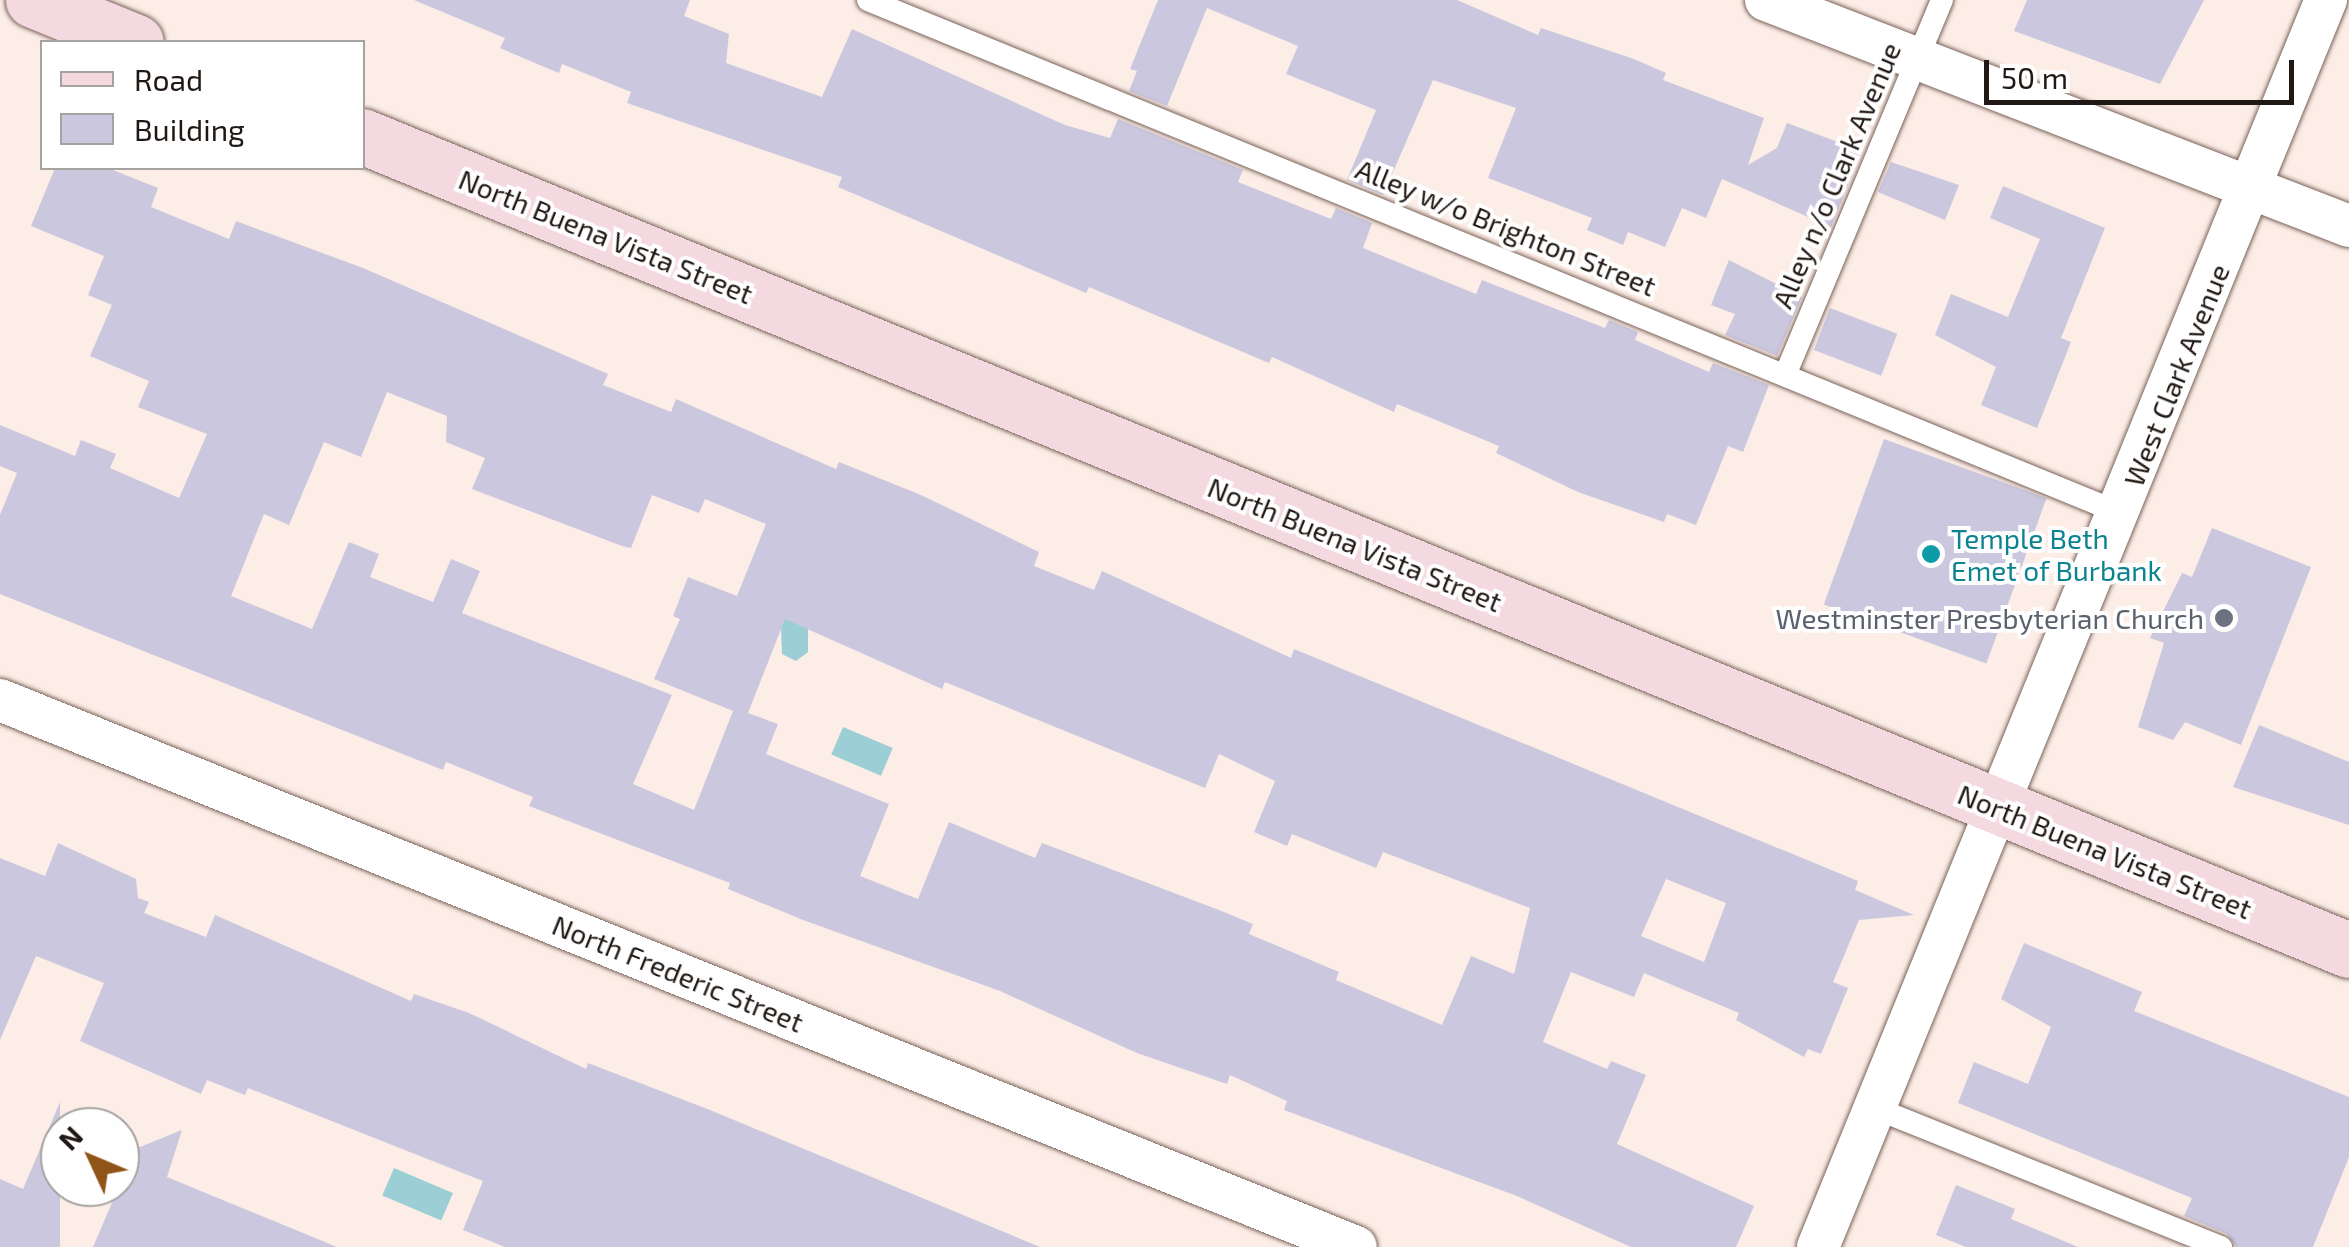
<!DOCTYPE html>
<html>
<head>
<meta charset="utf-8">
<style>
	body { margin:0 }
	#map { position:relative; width:2349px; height:1247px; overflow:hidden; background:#fcede6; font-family:"Exo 2",sans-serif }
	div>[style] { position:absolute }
	.water>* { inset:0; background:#9ccfd5; transform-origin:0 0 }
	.building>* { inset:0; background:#cbc7de; transform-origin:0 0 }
	.roads { filter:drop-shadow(0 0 2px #79635a) drop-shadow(0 0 2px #79635a) }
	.lane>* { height:22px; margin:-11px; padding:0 11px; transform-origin:11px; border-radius:11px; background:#fff }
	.street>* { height:42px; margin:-21px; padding:0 21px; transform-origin:21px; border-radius:21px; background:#fff }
	.secondary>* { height:55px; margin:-27.5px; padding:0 27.5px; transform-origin:27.5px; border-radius:27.5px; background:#f5d9e0 }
	.dots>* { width:28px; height:28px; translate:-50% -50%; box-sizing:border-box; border:5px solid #fefefe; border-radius:50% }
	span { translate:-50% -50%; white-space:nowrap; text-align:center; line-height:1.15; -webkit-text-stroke:8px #fefefe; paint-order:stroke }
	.street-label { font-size:28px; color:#201814 }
	.culture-label { font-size:28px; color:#0d838f }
	.left { translate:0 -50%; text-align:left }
	.worship-label { font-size:28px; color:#5b616d }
	.right { translate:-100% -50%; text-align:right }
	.legend { position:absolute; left:40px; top:40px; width:325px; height:130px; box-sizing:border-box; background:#fefefe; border:2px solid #a5a2a0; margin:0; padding:12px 18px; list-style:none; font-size:30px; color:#201814 }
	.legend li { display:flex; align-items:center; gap:20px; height:50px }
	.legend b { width:50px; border:2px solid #a5a2a0 }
	.north { position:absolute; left:40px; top:1107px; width:100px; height:100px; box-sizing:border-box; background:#fefefe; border:2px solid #a5a2a0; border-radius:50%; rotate:314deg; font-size:28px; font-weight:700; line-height:40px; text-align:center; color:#201814 }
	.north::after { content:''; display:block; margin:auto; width:35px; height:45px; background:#915418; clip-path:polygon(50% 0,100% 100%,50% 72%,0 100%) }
	.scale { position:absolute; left:1984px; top:60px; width:310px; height:45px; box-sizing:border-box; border:5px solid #201814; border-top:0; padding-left:12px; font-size:30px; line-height:35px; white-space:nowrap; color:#201814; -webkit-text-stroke:8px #fefefe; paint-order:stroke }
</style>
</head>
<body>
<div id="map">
	<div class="water">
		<i style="clip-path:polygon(780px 600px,808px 623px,808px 652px,796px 661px,782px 654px)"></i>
		<i style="left:843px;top:727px;width:54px;height:30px;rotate:23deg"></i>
		<i style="left:394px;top:1168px;width:64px;height:30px;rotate:23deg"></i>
	</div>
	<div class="building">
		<i style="clip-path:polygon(414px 0,690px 0,684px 16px,729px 34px,726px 63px,822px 97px,852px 29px,1065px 125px,1110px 138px,1118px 119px,1243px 170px,1238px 182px,1331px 219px,1336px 208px,1372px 223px,1363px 248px,1476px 294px,1482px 280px,1605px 328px,1609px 320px,1638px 332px,1635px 340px,1709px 372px,1713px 363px,1769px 385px,1743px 452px,1728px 446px,1696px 525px,1667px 514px,1664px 522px,1578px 492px,1496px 453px,1499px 446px,1397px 404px,1394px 412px,1272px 357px,1269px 363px,1089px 287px,1086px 293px,838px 187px,842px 177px,627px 103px,631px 92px,562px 64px,559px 73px,530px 61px,500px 48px,505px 38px)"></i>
		<i style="clip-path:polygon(1158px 0,1457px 0,1538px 35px,1541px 28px,1634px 59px,1666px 73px,1663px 80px,1764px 118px,1748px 165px,1777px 148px,1787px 123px,1862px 151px,1831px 227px,1722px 179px,1706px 218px,1682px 208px,1665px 247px,1628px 232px,1623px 245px,1587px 230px,1592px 218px,1488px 178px,1516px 108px,1433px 80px,1383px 195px,1347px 180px,1376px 110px,1286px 74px,1298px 46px,1207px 8px,1167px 106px,1129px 91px,1137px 71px,1130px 69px)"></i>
		<i style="clip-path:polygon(2027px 0,2204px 0,2160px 84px,2014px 31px)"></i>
		<i style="clip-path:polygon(1891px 162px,1959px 185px,1945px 220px,1878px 192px)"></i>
		<i style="clip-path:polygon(evenodd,55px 168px,108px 168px,158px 188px,151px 207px,229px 239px,236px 221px,363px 268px,608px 374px,603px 385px,671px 412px,676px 399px,836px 469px,839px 462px,921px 495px,1039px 552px,1034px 566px,1094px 590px,1102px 571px,1291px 658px,1294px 649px,1858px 881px,1855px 890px,1914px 915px,1859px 920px,1833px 982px,1848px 988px,1821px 1054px,1808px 1049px,1804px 1057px,1736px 1020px,1739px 1013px,1644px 973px,1634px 997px,1571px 972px,1543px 1042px,1607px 1069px,1611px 1061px,1646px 1075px,1617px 1144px,1754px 1206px,1736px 1247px,1631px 1247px,1517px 1196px,1284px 1110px,1287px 1101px,1230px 1075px,1227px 1084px,1137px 1053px,1000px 991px,803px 920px,728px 889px,730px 883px,529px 806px,533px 797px,446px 762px,443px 770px,0 594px,0 515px,17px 473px,0 466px,0 425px,75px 456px,81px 440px,116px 454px,110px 468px,179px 498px,207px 434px,138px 407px,149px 381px,90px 356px,112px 305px,88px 295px,104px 256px,31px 226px,55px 168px,387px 392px,447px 416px,446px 442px,485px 458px,472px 489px,622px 546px,631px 548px,652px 495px,699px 513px,705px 499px,766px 524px,737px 596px,688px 577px,673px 616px,680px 619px,654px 679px,733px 711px,694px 810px,633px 784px,672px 695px,462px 613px,480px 571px,451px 559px,433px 602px,370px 577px,379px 554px,349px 542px,312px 629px,231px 596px,264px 514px,289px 525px,324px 442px,361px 457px,387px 392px,55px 168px,785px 619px,942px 689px,945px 682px,1205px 788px,1219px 754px,1275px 781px,1254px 832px,1287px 846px,1292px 834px,1376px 868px,1383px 852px,1530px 908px,1514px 974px,1471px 956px,1442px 1025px,1336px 980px,1339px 972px,1249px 934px,1253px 924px,1219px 910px,1042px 843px,1035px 858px,949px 822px,918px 899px,860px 876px,889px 804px,766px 754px,778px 724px,748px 713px,785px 619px,55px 168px,1666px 879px,1726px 903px,1704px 962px,1641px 936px,1666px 879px)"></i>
		<i style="clip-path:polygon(2003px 186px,2105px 228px,2061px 338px,2071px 342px,2037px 428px,1981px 405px,1996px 367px,1935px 335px,1951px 294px,2008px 317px,2040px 239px,1990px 218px)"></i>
		<i style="clip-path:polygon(1729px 260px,1802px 297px,1777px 356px,1725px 335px,1735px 314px,1711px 305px)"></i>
		<i style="left:1830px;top:308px;width:72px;height:45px;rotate:21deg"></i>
		<i style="left:1884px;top:439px;width:173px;height:176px;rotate:20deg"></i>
		<i style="clip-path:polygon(2212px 528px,2311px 567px,2241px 745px,2185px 722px,2173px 740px,2138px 727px,2164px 643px,2150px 638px,2182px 573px,2192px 577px)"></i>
		<i style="clip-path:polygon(2259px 725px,2349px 762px,2349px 825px,2233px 787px)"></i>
		<i style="clip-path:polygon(58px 843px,136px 879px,138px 898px,149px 902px,144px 913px,206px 937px,215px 915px,411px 1001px,414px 994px,469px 1013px,586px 1069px,588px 1063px,710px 1110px,1040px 1247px,505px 1247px,463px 1230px,483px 1181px,248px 1088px,245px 1095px,207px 1080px,201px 1094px,80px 1041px,104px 983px,36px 956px,0 1040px,0 858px,45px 876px)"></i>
		<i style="clip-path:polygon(2024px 943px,2142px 992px,2134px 1011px,2349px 1097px,2349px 1157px,2313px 1247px,2236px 1247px,2227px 1234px,2184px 1216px,2192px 1198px,1958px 1103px,1974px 1062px,2028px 1084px,2051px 1027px,2001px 999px)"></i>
		<i style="clip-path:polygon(60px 1102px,60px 1247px,0 1247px,0 1179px,23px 1189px)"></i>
		<i style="clip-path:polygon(182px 1130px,167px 1177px,337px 1247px,93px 1247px,135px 1149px)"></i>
		<i style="clip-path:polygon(1956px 1185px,2015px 1209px,2011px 1219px,2078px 1247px,1966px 1247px,1936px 1235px)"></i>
	</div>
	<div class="roads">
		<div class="lane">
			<i style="left:868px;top:0;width:1353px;rotate:22.28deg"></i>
			<i style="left:1786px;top:373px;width:404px;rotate:-67.3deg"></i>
			<i style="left:1875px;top:1108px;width:373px;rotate:21.9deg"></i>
		</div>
		<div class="street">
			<i style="left:1766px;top:0;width:625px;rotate:21.19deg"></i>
			<i style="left:0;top:700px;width:1462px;rotate:21.97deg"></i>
			<i style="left:1818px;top:1247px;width:1347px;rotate:-67.84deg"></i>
		</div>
		<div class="secondary">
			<i style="left:33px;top:0;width:111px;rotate:22.2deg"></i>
			<i style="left:362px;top:136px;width:2147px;rotate:22.28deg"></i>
		</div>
	</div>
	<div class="dots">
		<i style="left:1931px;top:554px;background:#0f9aa8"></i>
		<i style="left:2224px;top:618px;background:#6b7280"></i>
	</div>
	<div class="street-label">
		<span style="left:1836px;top:175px;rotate:-67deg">Alley n/o Clark Avenue</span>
		<span style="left:1506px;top:227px;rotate:22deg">Alley w/o Brighton Street</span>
		<span style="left:606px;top:236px;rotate:22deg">North Buena Vista Street</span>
		<span style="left:2176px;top:375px;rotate:-68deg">West Clark Avenue</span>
		<span style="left:1355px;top:544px;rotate:22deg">North Buena Vista Street</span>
		<span style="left:2105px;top:851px;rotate:22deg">North Buena Vista Street</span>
		<span style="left:678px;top:973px;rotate:22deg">North Frederic Street</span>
	</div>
	<div class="culture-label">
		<span class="left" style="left:1951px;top:554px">Temple Beth<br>Emet of Burbank</span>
	</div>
	<div class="worship-label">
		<span class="right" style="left:2204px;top:618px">Westminster Presbyterian Church</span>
	</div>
	<ul class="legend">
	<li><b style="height:12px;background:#f5d9e0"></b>Road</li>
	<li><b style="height:28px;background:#cbc7de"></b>Building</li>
	</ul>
	<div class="north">N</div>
	<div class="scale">50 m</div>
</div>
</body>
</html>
